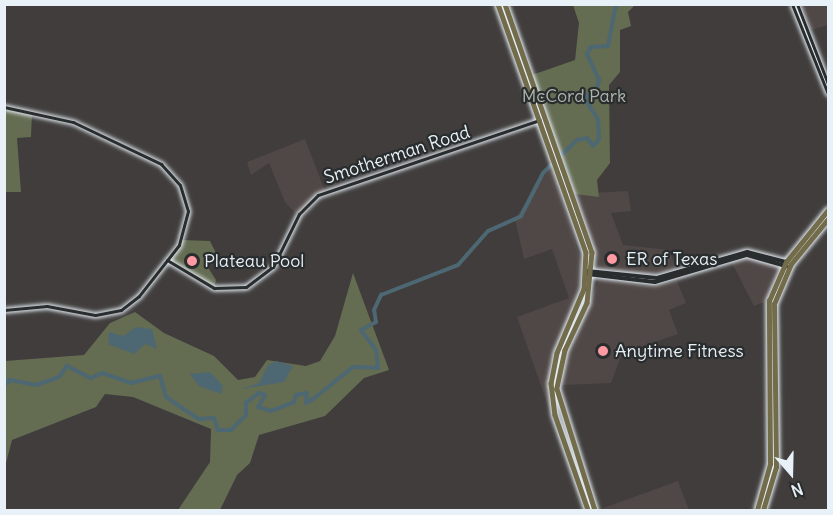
<!DOCTYPE html>
<html>
<head>
<meta charset="utf-8">
<style>
	body { margin:0 }
	#map { position:relative; width:833px; height:515px; overflow:hidden; background:#403d3c; font-family:Delius,sans-serif }
	div>[style] { position:absolute }
	.built>* { inset:0; background:#504846 }
	.green>* { inset:0; background:#646c52 }
	.water>* { inset:0; background:#4d6872 }
	.river>* { height:4px; margin:-2px; padding:0 2px; transform-origin:2px; border-radius:2px; background:#4d6872 }
	.roads { filter:drop-shadow(0 0 2px #e8f1f8) drop-shadow(0 0 2px #e8f1f8) }
	.tertiary>* { height:3px; margin:-1.5px; padding:0 1.5px; transform-origin:1.5px; border-radius:1.5px; background:#2a2d2e }
	.secondary>* { height:4px; margin:-2px; padding:0 2px; transform-origin:2px; border-radius:2px; background:#2a2d2e }
	.primary>* { height:4.5px; margin:-2.25px; padding:0 2.25px; transform-origin:2.25px; border-radius:2.25px; background:#736c4b }
	.dots>* { width:16px; height:16px; translate:-50% -50%; box-sizing:border-box; border:3px solid #2a2d2e; border-radius:50% }
	span { translate:-50% -50%; white-space:nowrap; text-align:center; line-height:1.15; -webkit-text-stroke:4.5px #2a2d2e; paint-order:stroke }
	.park-label { font-size:18px; color:#adb5ad }
	.street-label { font-size:18px; color:#e8f1f8 }
	.poi-label { font-size:18px; color:#e8f1f8 }
	.left { translate:0 -50%; text-align:left }
	.frame { position:absolute; inset:0; border:6px solid #e8f1f8; pointer-events:none }
	.north { position:absolute; left:761px; top:443px; width:60px; height:60px; -webkit-text-stroke:4px #2a2d2e; paint-order:stroke; rotate:160deg; font-size:16px; font-weight:700; line-height:24px; text-align:center; color:#e8f1f8 }
	.north::after { content:''; display:block; margin:auto; width:21px; height:27px; background:#e8f1f8; clip-path:polygon(50% 0,100% 100%,50% 72%,0 100%) }
</style>
</head>
<body>
<div id="map">
	<div class="built">
		<i style="clip-path:polygon(802px 5px,828px 5px,828px 25px,811px 30px)"></i>
		<i style="clip-path:polygon(305px 139px,325px 191px,296px 214px,285px 202px,269px 163px,251px 175px,247px 162px)"></i>
		<i style="clip-path:polygon(551px 165px,582px 265px,578px 299px,549px 364px,551px 414px,517px 317px,569px 298px,552px 249px,524px 259px,515px 219px)"></i>
		<i style="clip-path:polygon(628px 191px,631px 211px,611px 213px,623px 245px,669px 250px,677px 270px,644px 275px,595px 267px,594px 246px,575px 194px)"></i>
		<i style="clip-path:polygon(748px 257px,781px 266px,765px 302px,754px 306px,731px 261px)"></i>
		<i style="clip-path:polygon(599px 280px,653px 287px,677px 281px,686px 303px,669px 310px,678px 334px,622px 353px,611px 383px,561px 385px,566px 356px)"></i>
		<i style="clip-path:polygon(678px 481px,689px 510px,598px 510px)"></i>
	</div>
	<div class="green">
		<i style="clip-path:polygon(573px 5px,635px 5px,628px 12px,631px 26px,620px 30px,620px 72px,609px 85px,610px 163px,597px 180px,599px 197px,575px 194px,532px 75px,575px 60px,579px 23px)"></i>
		<i style="clip-path:polygon(4px 106px,32px 113px,31px 137px,17px 138px,21px 192px,5px 192px)"></i>
		<i style="clip-path:polygon(182px 240px,210px 241px,217px 255px,204px 261px,216px 280px,214px 288px,167px 260px)"></i>
		<i style="clip-path:polygon(353px 273px,389px 370px,364px 378px,325px 416px,259px 435px,250px 463px,237px 475px,220px 510px,178px 510px,210px 462px,211px 429px,133px 397px,105px 394px,96px 407px,12px 440px,5px 467px,5px 361px,84px 355px,110px 323px,135px 312px,164px 333px,214px 356px,238px 380px,255px 377px,267px 360px,306px 366px,320px 361px,335px 336px)"></i>
	</div>
	<div class="water">
		<i style="clip-path:polygon(136px 327px,152px 329px,157px 349px,145px 344px,134px 354px,108px 344px,109px 332px,123px 336px)"></i>
		<i style="clip-path:polygon(276px 361px,293px 366px,284px 382px,241px 389px,259px 383px,268px 365px)"></i>
		<i style="clip-path:polygon(210px 372px,223px 386px,221px 394px,199px 386px,190px 374px)"></i>
	</div>
	<div class="river">
		<i style="left:4px;top:385px;width:8px;rotate:-40deg"></i>
		<i style="left:10px;top:380px;width:26px;rotate:11deg"></i>
		<i style="left:36px;top:385px;width:24px;rotate:-19deg"></i>
		<i style="left:59px;top:377px;width:14px;rotate:-54deg"></i>
		<i style="left:67px;top:366px;width:27px;rotate:27deg"></i>
		<i style="left:91px;top:378px;width:12px;rotate:-24deg"></i>
		<i style="left:102px;top:373px;width:31px;rotate:19deg"></i>
		<i style="left:131px;top:383px;width:30px;rotate:-14deg"></i>
		<i style="left:160px;top:376px;width:22px;rotate:74deg"></i>
		<i style="left:166px;top:397px;width:40px;rotate:34deg"></i>
		<i style="left:199px;top:419px;width:15px;rotate:-4deg"></i>
		<i style="left:214px;top:418px;width:13px;rotate:72deg"></i>
		<i style="left:218px;top:430px;width:13px"></i>
		<i style="left:231px;top:430px;width:21px;rotate:-45deg"></i>
		<i style="left:246px;top:415px;width:12px;rotate:-90deg"></i>
		<i style="left:246px;top:403px;width:16px;rotate:-38deg"></i>
		<i style="left:259px;top:393px;width:6px;rotate:18deg"></i>
		<i style="left:265px;top:395px;width:14px;rotate:120deg"></i>
		<i style="left:258px;top:407px;width:14px;rotate:17deg"></i>
		<i style="left:271px;top:411px;width:25px;rotate:-21deg"></i>
		<i style="left:294px;top:402px;width:7px;rotate:-74deg"></i>
		<i style="left:296px;top:395px;width:11px;rotate:-10deg"></i>
		<i style="left:307px;top:393px;width:10px;rotate:96deg"></i>
		<i style="left:306px;top:403px;width:8px;rotate:-30deg"></i>
		<i style="left:313px;top:399px;width:51px;rotate:-38.7deg"></i>
		<i style="left:353px;top:367px;width:25px;rotate:2deg"></i>
		<i style="left:378px;top:368px;width:18px;rotate:-96deg"></i>
		<i style="left:376px;top:350px;width:25px;rotate:-127deg"></i>
		<i style="left:361px;top:330px;width:17px;rotate:-28deg"></i>
		<i style="left:376px;top:322px;width:12px;rotate:-99deg"></i>
		<i style="left:374px;top:310px;width:17px;rotate:-65deg"></i>
		<i style="left:381px;top:295px;width:83px;rotate:-21.3deg"></i>
		<i style="left:458px;top:265px;width:45px;rotate:-48.6deg"></i>
		<i style="left:488px;top:231px;width:36px;rotate:-24deg"></i>
		<i style="left:521px;top:216px;width:48px;rotate:-62.9deg"></i>
		<i style="left:543px;top:173px;width:47px;rotate:-44.1deg"></i>
		<i style="left:577px;top:140px;width:10px;rotate:-11deg"></i>
		<i style="left:587px;top:138px;width:10px;rotate:53deg"></i>
		<i style="left:593px;top:146px;width:9px;rotate:-49deg"></i>
		<i style="left:599px;top:139px;width:20px;rotate:-93deg"></i>
		<i style="left:598px;top:119px;width:23px;rotate:-124deg"></i>
		<i style="left:585px;top:100px;width:5px;rotate:-68deg"></i>
		<i style="left:587px;top:95px;width:8px"></i>
		<i style="left:595px;top:95px;width:16px;rotate:-75deg"></i>
		<i style="left:599px;top:80px;width:29px;rotate:-115deg"></i>
		<i style="left:587px;top:54px;width:8px;rotate:-60deg"></i>
		<i style="left:591px;top:47px;width:17px;rotate:-3deg"></i>
		<i style="left:608px;top:46px;width:43px;rotate:-79.2deg"></i>
	</div>
	<div class="roads">
		<div class="tertiary">
			<i style="left:792px;top:4px;width:97px;rotate:68.2deg"></i>
			<i style="left:797px;top:4px;width:86px;rotate:68.8deg"></i>
			<i style="left:4px;top:107px;width:71px;rotate:12.3deg"></i>
			<i style="left:73px;top:122px;width:98px;rotate:25.5deg"></i>
			<i style="left:161px;top:164px;width:28px;rotate:48deg"></i>
			<i style="left:180px;top:185px;width:27px;rotate:73deg"></i>
			<i style="left:188px;top:211px;width:35px;rotate:105deg"></i>
			<i style="left:179px;top:245px;width:65px;rotate:128.1deg"></i>
			<i style="left:139px;top:296px;width:23px;rotate:142deg"></i>
			<i style="left:121px;top:310px;width:26px;rotate:169deg"></i>
			<i style="left:95px;top:315px;width:49px;rotate:-169.4deg"></i>
			<i style="left:47px;top:306px;width:43px;rotate:174.7deg"></i>
			<i style="left:167px;top:260px;width:55px;rotate:30.8deg"></i>
			<i style="left:214px;top:288px;width:32px;rotate:-2deg"></i>
			<i style="left:246px;top:287px;width:34px;rotate:-37deg"></i>
			<i style="left:273px;top:267px;width:59px;rotate:-63.9deg"></i>
			<i style="left:299px;top:214px;width:27px;rotate:-45deg"></i>
			<i style="left:318px;top:195px;width:234px;rotate:-18.7deg"></i>
		</div>
		<div class="secondary">
			<i style="left:587px;top:271px;width:70px;rotate:5.7deg"></i>
			<i style="left:657px;top:278px;width:94px;rotate:-16.1deg"></i>
			<i style="left:747px;top:252px;width:40px;rotate:14.4deg"></i>
			<i style="left:587px;top:274px;width:68px;rotate:6.7deg"></i>
			<i style="left:655px;top:282px;width:96px;rotate:-16.4deg"></i>
			<i style="left:747px;top:255px;width:44px;rotate:15.9deg"></i>
		</div>
		<div class="primary">
			<i style="left:498px;top:4px;width:263px;rotate:70.5deg"></i>
			<i style="left:586px;top:252px;width:37px;rotate:93deg"></i>
			<i style="left:584px;top:289px;width:69px;rotate:112.9deg"></i>
			<i style="left:557px;top:353px;width:31px;rotate:101deg"></i>
			<i style="left:551px;top:383px;width:32px;rotate:83deg"></i>
			<i style="left:555px;top:415px;width:101px;rotate:70.8deg"></i>
			<i style="left:505px;top:4px;width:263px;rotate:70.7deg"></i>
			<i style="left:592px;top:252px;width:51px;rotate:95.6deg"></i>
			<i style="left:587px;top:303px;width:52px;rotate:115.1deg"></i>
			<i style="left:565px;top:350px;width:40px;rotate:102deg"></i>
			<i style="left:557px;top:389px;width:127px;rotate:72.6deg"></i>
			<i style="left:757px;top:510px;width:48px;rotate:-74.2deg"></i>
			<i style="left:770px;top:464px;width:163px;rotate:-90.4deg"></i>
			<i style="left:769px;top:301px;width:43px;rotate:-66.4deg"></i>
			<i style="left:786px;top:262px;width:67px;rotate:-51.1deg"></i>
			<i style="left:763px;top:510px;width:45px;rotate:-73.2deg"></i>
			<i style="left:776px;top:467px;width:163px;rotate:-90.7deg"></i>
			<i style="left:774px;top:304px;width:43px;rotate:-67deg"></i>
			<i style="left:791px;top:264px;width:58px;rotate:-50.6deg"></i>
		</div>
	</div>
	<div class="dots">
		<i style="left:612px;top:259px;background:#ff9aa2"></i>
		<i style="left:192px;top:261px;background:#ff9aa2"></i>
		<i style="left:603px;top:351px;background:#ff9aa2"></i>
	</div>
	<div class="park-label">
		<span style="left:574px;top:96px">McCord Park</span>
	</div>
	<div class="street-label">
		<span style="left:397px;top:155px;rotate:-18deg">Smotherman Road</span>
	</div>
	<div class="poi-label">
		<span class="left" style="left:626px;top:259px">ER of Texas</span>
		<span class="left" style="left:204px;top:261px">Plateau Pool</span>
		<span class="left" style="left:615px;top:351px">Anytime Fitness</span>
	</div>
	<div class="frame"></div>
	<div class="north">N</div>
</div>
</body>
</html>
